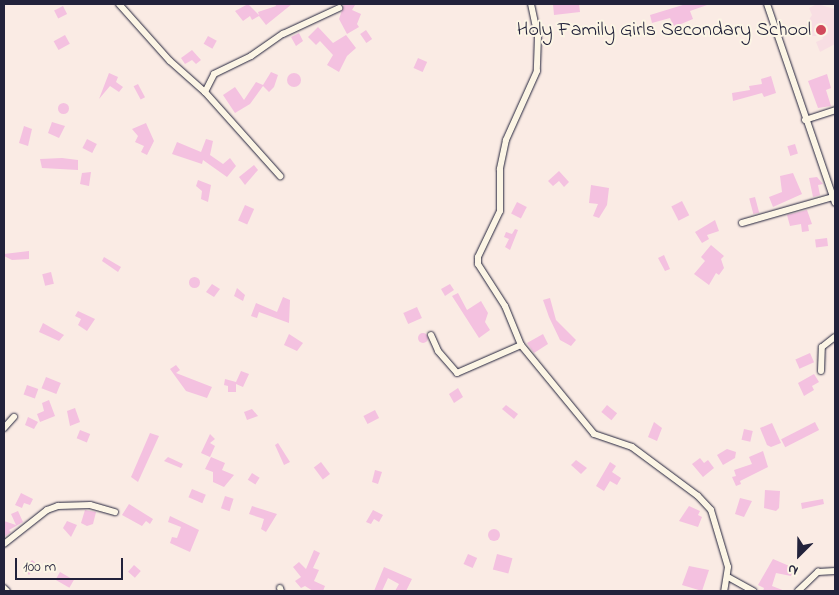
<!DOCTYPE html>
<html>
<head>
<meta charset="utf-8">
<style>
	body { margin:0 }
	#map { position:relative; width:839px; height:595px; overflow:hidden; background:#faebe4; font-family:"Indie Flower",sans-serif }
	div>[style] { position:absolute }
	.built>* { inset:0; background:#f8dee3 }
	.building>* { inset:0; background:#f4c1e0; transform-origin:0 0 }
	.round { border-radius:50% }
	.roads { filter:drop-shadow(0 0 1px #22223b) drop-shadow(0 0 1px #22223b) }
	.street>* { height:6px; margin:-3px; padding:0 3px; transform-origin:3px; border-radius:3px; background:#fcf5e5 }
	.dots>* { width:14px; height:14px; translate:-50% -50%; box-sizing:border-box; border:2px solid #fcf5e5; border-radius:50% }
	span { translate:-50% -50%; white-space:nowrap; text-align:center; line-height:1.15; -webkit-text-stroke:4px #fcf5e5; paint-order:stroke }
	.poi-label { font-size:20px; color:#22223b }
	.right { translate:-100% -50%; text-align:right }
	.frame { position:absolute; inset:0; border:5px solid #22223b; pointer-events:none }
	.north { position:absolute; left:774px; top:530px; width:50px; height:50px; -webkit-text-stroke:4px #fcf5e5; paint-order:stroke; rotate:203deg; font-size:14px; font-weight:700; line-height:20px; text-align:center; color:#22223b }
	.north::after { content:''; display:block; margin:auto; width:18px; height:22px; background:#22223b; clip-path:polygon(50% 0,100% 100%,50% 72%,0 100%) }
	.scale { position:absolute; left:15px; top:558px; width:108px; height:22px; box-sizing:border-box; border:2px solid #22223b; border-top:0; padding-left:6px; font-size:15px; line-height:18px; white-space:nowrap; color:#22223b; -webkit-text-stroke:4px #fcf5e5; paint-order:stroke }
</style>
</head>
<body>
<div id="map">
	<div class="built">
		<i style="clip-path:polygon(817px 4px,835px 9px,835px 44px,820px 52px,816px 42px,823px 39px,822px 36px,810px 36px,805px 26px,812px 15px,809px 8px)"></i>
	</div>
	<div class="building">
		<i style="clip-path:polygon(248px 4px,259px 15px,258px 12px,276px 6px,275px 4px,292px 4px,266px 25px,259px 16px,252px 20px,250px 16px,243px 21px,235px 11px)"></i>
		<i style="clip-path:polygon(344px 4px,355px 5px,352px 10px,361px 14px,357px 24px,359px 27px,347px 34px,339px 19px)"></i>
		<i style="clip-path:polygon(553px 4px,579px 4px,580px 12px,554px 15px)"></i>
		<i style="clip-path:polygon(686px 4px,707px 5px,690px 11px,693px 19px,674px 27px,670px 18px,652px 23px,650px 15px)"></i>
		<i style="left:63px;top:6px;width:9px;height:10px;rotate:63deg"></i>
		<i style="clip-path:polygon(318px 27px,333px 43px,346px 35px,356px 48px,347px 56px,339px 72px,327px 65px,333px 55px,320px 41px,316px 45px,308px 37px)"></i>
		<i style="left:366px;top:30px;width:11px;height:7px;rotate:56deg"></i>
		<i style="clip-path:polygon(299px 33px,303px 41px,296px 46px,291px 37px)"></i>
		<i style="left:65px;top:35px;width:10px;height:13px;rotate:61deg"></i>
		<i style="left:208px;top:36px;width:10px;height:9px;rotate:29deg"></i>
		<i style="clip-path:polygon(192px 50px,201px 60px,196px 64px,192px 60px,185px 64px,181px 58px)"></i>
		<i style="left:418px;top:58px;width:10px;height:11px;rotate:24deg"></i>
		<i style="clip-path:polygon(271px 72px,278px 75px,274px 87px,269px 92px,263px 86px,250px 104px,235px 113px,223px 95px,235px 87px,244px 100px,256px 82px,263px 85px)"></i>
		<i class="round" style="left:287px;top:73px;width:14px;height:14px"></i>
		<i style="clip-path:polygon(109px 73px,118px 77px,116px 82px,123px 87px,119px 92px,110px 86px,99px 99px)"></i>
		<i style="clip-path:polygon(827px 74px,831px 88px,826px 90px,831px 106px,818px 108px,808px 81px)"></i>
		<i style="clip-path:polygon(771px 76px,776px 93px,764px 97px,762px 93px,733px 101px,732px 93px,750px 90px,749px 86px,762px 84px,761px 79px)"></i>
		<i style="left:138px;top:84px;width:15px;height:5px;rotate:62deg"></i>
		<i class="round" style="left:57.5px;top:102.5px;width:11px;height:11px"></i>
		<i style="clip-path:polygon(52px 122px,65px 126px,59px 138px,48px 133px)"></i>
		<i style="clip-path:polygon(146px 123px,154px 141px,147px 155px,141px 152px,144px 146px,135px 142px,138px 136px,132px 129px)"></i>
		<i style="clip-path:polygon(24px 126px,32px 129px,28px 146px,19px 143px)"></i>
		<i style="left:87px;top:139px;width:11px;height:10px;rotate:27deg"></i>
		<i style="clip-path:polygon(206px 139px,213px 141px,210px 155px,223px 164px,230px 158px,236px 166px,227px 177px,203px 160px,202px 164px,172px 154px,177px 142px,201px 152px)"></i>
		<i style="left:795px;top:144px;width:10px;height:8px;rotate:73deg"></i>
		<i style="clip-path:polygon(62px 158px,78px 160px,78px 170px,42px 168px,40px 159px)"></i>
		<i style="clip-path:polygon(254px 165px,258px 170px,245px 185px,239px 177px)"></i>
		<i style="clip-path:polygon(559px 171px,569px 182px,564px 187px,559px 181px,553px 186px,548px 181px)"></i>
		<i style="clip-path:polygon(91px 172px,89px 186px,80px 184px,82px 173px)"></i>
		<i style="clip-path:polygon(793px 173px,802px 194px,773px 207px,769px 197px,782px 192px,780px 176px)"></i>
		<i style="clip-path:polygon(817px 177px,823px 184px,818px 185px,820px 195px,813px 197px,809px 178px)"></i>
		<i style="clip-path:polygon(198px 180px,211px 185px,208px 202px,201px 199px,202px 191px,196px 186px)"></i>
		<i style="clip-path:polygon(591px 185px,609px 188px,607px 205px,599px 218px,593px 216px,598px 204px,589px 203px)"></i>
		<i style="left:755px;top:197px;width:16px;height:6px;rotate:75deg"></i>
		<i style="left:682px;top:201px;width:16px;height:12px;rotate:63deg"></i>
		<i style="left:517px;top:202px;width:11px;height:13px;rotate:27deg"></i>
		<i style="left:245px;top:205px;width:10px;height:17px;rotate:24deg"></i>
		<i style="clip-path:polygon(807px 210px,812px 224px,808px 225px,809px 231px,802px 232px,801px 224px,790px 226px,787px 215px)"></i>
		<i style="clip-path:polygon(715px 220px,719px 231px,707px 235px,709px 239px,702px 243px,695px 232px)"></i>
		<i style="clip-path:polygon(515px 229px,518px 230px,510px 250px,505px 247px,509px 239px,504px 237px,506px 232px,512px 234px)"></i>
		<i style="left:827px;top:238px;width:8px;height:12px;rotate:83deg"></i>
		<i style="clip-path:polygon(711px 245px,724px 256px,721px 259px,724px 268px,719px 275px,716px 273px,709px 285px,694px 274px,705px 261px,701px 257px)"></i>
		<i style="clip-path:polygon(29px 251px,29px 259px,12px 260px,4px 256px,4px 254px)"></i>
		<i style="clip-path:polygon(664px 255px,670px 269px,665px 271px,658px 258px)"></i>
		<i style="clip-path:polygon(104px 257px,121px 267px,118px 272px,102px 261px)"></i>
		<i style="left:51px;top:272px;width:12px;height:9px;rotate:76deg"></i>
		<i class="round" style="left:188.5px;top:276.5px;width:11px;height:11px"></i>
		<i style="clip-path:polygon(212px 284px,220px 289px,214px 297px,206px 292px)"></i>
		<i style="clip-path:polygon(450px 284px,454px 290px,445px 296px,441px 289px)"></i>
		<i style="clip-path:polygon(237px 288px,245px 295px,243px 301px,234px 296px)"></i>
		<i style="clip-path:polygon(458px 293px,467px 310px,481px 301px,488px 313px,485px 322px,490px 330px,479px 338px,452px 296px)"></i>
		<i style="clip-path:polygon(283px 297px,290px 300px,289px 323px,259px 312px,257px 318px,251px 316px,256px 303px,277px 312px)"></i>
		<i style="clip-path:polygon(550px 298px,556px 320px,576px 340px,571px 346px,560px 340px,549px 317px,543px 300px)"></i>
		<i style="left:417px;top:307px;width:12px;height:15px;rotate:66deg"></i>
		<i style="clip-path:polygon(78px 311px,95px 319px,87px 331px,78px 325px,81px 319px,75px 316px)"></i>
		<i style="clip-path:polygon(43px 323px,64px 335px,59px 341px,39px 332px)"></i>
		<i class="round" style="left:418px;top:333px;width:10px;height:10px"></i>
		<i style="clip-path:polygon(289px 334px,303px 343px,297px 351px,284px 345px)"></i>
		<i style="clip-path:polygon(543px 334px,548px 344px,534px 353px,527px 343px)"></i>
		<i style="left:810px;top:353px;width:10px;height:16px;rotate:66deg"></i>
		<i style="clip-path:polygon(176px 365px,180px 370px,176px 373px,212px 387px,207px 398px,186px 391px,170px 369px)"></i>
		<i style="clip-path:polygon(241px 371px,249px 374px,243px 387px,236px 384px,236px 392px,228px 392px,228px 386px,224px 385px,225px 379px,236px 382px)"></i>
		<i style="clip-path:polygon(814px 374px,819px 382px,812px 386px,814px 390px,804px 396px,798px 383px)"></i>
		<i style="left:46px;top:377px;width:16px;height:12px;rotate:22deg"></i>
		<i style="left:27px;top:385px;width:12px;height:10px;rotate:20deg"></i>
		<i style="clip-path:polygon(458px 388px,463px 397px,454px 403px,449px 394px)"></i>
		<i style="clip-path:polygon(49px 400px,55px 416px,40px 422px,37px 414px,44px 411px,42px 403px)"></i>
		<i style="clip-path:polygon(506px 405px,518px 414px,514px 419px,502px 409px)"></i>
		<i style="left:607px;top:405px;width:13px;height:9px;rotate:39deg"></i>
		<i style="clip-path:polygon(75px 408px,80px 422px,70px 426px,67px 411px)"></i>
		<i style="clip-path:polygon(252px 409px,258px 416px,247px 420px,244px 412px)"></i>
		<i style="left:375px;top:410px;width:9px;height:13px;rotate:63deg"></i>
		<i style="clip-path:polygon(28px 417px,38px 422px,34px 429px,25px 425px)"></i>
		<i style="clip-path:polygon(654px 422px,662px 428px,657px 441px,648px 437px)"></i>
		<i style="left:815px;top:422px;width:9px;height:38px;rotate:63deg"></i>
		<i style="clip-path:polygon(772px 423px,781px 443px,771px 447px,767px 445px,760px 428px)"></i>
		<i style="left:744px;top:429px;width:9px;height:11px;rotate:13deg"></i>
		<i style="left:80px;top:430px;width:11px;height:9px;rotate:22deg"></i>
		<i style="clip-path:polygon(150px 433px,159px 436px,138px 482px,131px 477px)"></i>
		<i style="clip-path:polygon(210px 434px,215px 439px,210px 443px,215px 446px,210px 457px,201px 453px)"></i>
		<i style="clip-path:polygon(278px 443px,290px 462px,284px 465px,275px 445px)"></i>
		<i style="clip-path:polygon(727px 449px,736px 452px,735px 458px,723px 465px,717px 455px)"></i>
		<i style="clip-path:polygon(763px 451px,768px 467px,740px 481px,741px 484px,736px 486px,732px 477px,736px 476px,734px 470px,752px 464px,749px 457px)"></i>
		<i style="clip-path:polygon(168px 457px,183px 464px,181px 468px,164px 461px)"></i>
		<i style="clip-path:polygon(211px 457px,225px 463px,222px 470px,234px 475px,224px 487px,213px 482px,213px 472px,205px 469px)"></i>
		<i style="clip-path:polygon(700px 458px,704px 463px,708px 460px,714px 468px,703px 477px,692px 464px)"></i>
		<i style="clip-path:polygon(576px 460px,587px 468px,581px 474px,571px 465px)"></i>
		<i style="left:321px;top:462px;width:15px;height:9px;rotate:53deg"></i>
		<i style="clip-path:polygon(610px 462px,616px 466px,612px 472px,621px 478px,617px 485px,610px 481px,604px 491px,596px 486px)"></i>
		<i style="clip-path:polygon(375px 470px,382px 472px,378px 484px,372px 482px)"></i>
		<i style="left:252px;top:473px;width:9px;height:8px;rotate:32deg"></i>
		<i style="left:192px;top:489px;width:15px;height:9px;rotate:23deg"></i>
		<i style="clip-path:polygon(765px 490px,780px 491px,779px 508px,776px 511px,764px 508px)"></i>
		<i style="clip-path:polygon(21px 493px,33px 499px,30px 505px,24px 503px,22px 508px,15px 505px)"></i>
		<i style="left:225px;top:496px;width:9px;height:13px;rotate:18deg"></i>
		<i style="clip-path:polygon(740px 498px,752px 501px,744px 517px,735px 514px)"></i>
		<i style="clip-path:polygon(823px 499px,824px 504px,802px 509px,801px 503px)"></i>
		<i style="clip-path:polygon(129px 504px,153px 519px,150px 524px,146px 521px,142px 526px,122px 515px)"></i>
		<i style="clip-path:polygon(252px 506px,277px 514px,266px 532px,261px 529px,264px 519px,249px 514px)"></i>
		<i style="clip-path:polygon(689px 506px,700px 511px,698px 515px,702px 517px,698px 527px,679px 521px)"></i>
		<i style="clip-path:polygon(85px 510px,96px 512px,93px 524px,87px 526px,81px 523px)"></i>
		<i style="clip-path:polygon(373px 510px,383px 515px,379px 522px,374px 519px,371px 524px,366px 522px)"></i>
		<i style="clip-path:polygon(18px 511px,23px 522px,9px 530px,11px 532px,4px 537px,4px 521px,16px 525px,11px 514px)"></i>
		<i style="clip-path:polygon(170px 516px,199px 530px,190px 552px,170px 543px,172px 537px,177px 538px,181px 527px,168px 522px)"></i>
		<i style="clip-path:polygon(67px 521px,77px 525px,71px 537px,63px 528px)"></i>
		<i class="round" style="left:488px;top:529px;width:12px;height:12px"></i>
		<i style="clip-path:polygon(314px 550px,320px 553px,313px 568px,319px 570px,314px 581px,325px 586px,323px 591px,313px 591px,305px 586px,301px 588px,295px 581px,301px 577px,293px 567px,299px 562px,306px 569px)"></i>
		<i style="left:468px;top:554px;width:10px;height:11px;rotate:24deg"></i>
		<i style="left:497px;top:554px;width:16px;height:16px;rotate:15deg"></i>
		<i style="clip-path:polygon(773px 559px,794px 568px,791px 576px,776px 573px,772px 586px,785px 591px,763px 591px,764px 588px,758px 585px)"></i>
		<i style="clip-path:polygon(32px 560px,37px 564px,29px 575px,24px 570px)"></i>
		<i style="left:134px;top:565px;width:9px;height:9px;rotate:41deg"></i>
		<i style="clip-path:polygon(689px 566px,709px 570px,702px 591px,682px 585px)"></i>
		<i style="clip-path:polygon(384px 567px,412px 579px,406px 591px,395px 591px,399px 584px,388px 578px,382px 591px,374px 591px)"></i>
		<i style="left:60px;top:572px;width:16px;height:9px;rotate:30deg"></i>
	</div>
	<div class="roads">
		<div class="street">
			<i style="left:119px;top:4px;width:76px;rotate:48.2deg"></i>
			<i style="left:170px;top:61px;width:47px;rotate:41.5deg"></i>
			<i style="left:205px;top:92px;width:113px;rotate:48.2deg"></i>
			<i style="left:531px;top:4px;width:33px;rotate:78deg"></i>
			<i style="left:538px;top:36px;width:35px;rotate:92deg"></i>
			<i style="left:537px;top:71px;width:76px;rotate:114.2deg"></i>
			<i style="left:506px;top:140px;width:30px;rotate:102deg"></i>
			<i style="left:500px;top:169px;width:42px;rotate:90deg"></i>
			<i style="left:500px;top:211px;width:51px;rotate:115.6deg"></i>
			<i style="left:478px;top:257px;width:7px;rotate:90deg"></i>
			<i style="left:478px;top:264px;width:50px;rotate:57.3deg"></i>
			<i style="left:505px;top:306px;width:42px;rotate:67.7deg"></i>
			<i style="left:521px;top:345px;width:115px;rotate:50.6deg"></i>
			<i style="left:594px;top:434px;width:40px;rotate:18.9deg"></i>
			<i style="left:632px;top:447px;width:82px;rotate:36.6deg"></i>
			<i style="left:698px;top:496px;width:19px;rotate:47deg"></i>
			<i style="left:711px;top:510px;width:59px;rotate:73.4deg"></i>
			<i style="left:728px;top:567px;width:24px;rotate:99deg"></i>
			<i style="left:767px;top:4px;width:210px;rotate:71.1deg"></i>
			<i style="left:205px;top:92px;width:20px;rotate:-63deg"></i>
			<i style="left:214px;top:74px;width:41px;rotate:-25.9deg"></i>
			<i style="left:251px;top:56px;width:39px;rotate:-35deg"></i>
			<i style="left:283px;top:34px;width:62px;rotate:-24.9deg"></i>
			<i style="left:805px;top:120px;width:32px;rotate:-18deg"></i>
			<i style="left:742px;top:223px;width:95px;rotate:-15.9deg"></i>
			<i style="left:431px;top:335px;width:17px;rotate:66deg"></i>
			<i style="left:438px;top:351px;width:29px;rotate:49deg"></i>
			<i style="left:457px;top:373px;width:70px;rotate:-23.6deg"></i>
			<i style="left:821px;top:371px;width:24px;rotate:-88deg"></i>
			<i style="left:822px;top:347px;width:16px;rotate:-38deg"></i>
			<i style="left:4px;top:428px;width:15px;rotate:-48deg"></i>
			<i style="left:4px;top:544px;width:55px;rotate:-38.3deg"></i>
			<i style="left:47px;top:510px;width:12px;rotate:-20deg"></i>
			<i style="left:58px;top:506px;width:32px;rotate:-2deg"></i>
			<i style="left:90px;top:505px;width:26px;rotate:16deg"></i>
			<i style="left:728px;top:577px;width:29px;rotate:29deg"></i>
			<i style="left:4px;top:588px;width:4px;rotate:45deg"></i>
			<i style="left:280px;top:588px;width:3px;rotate:72deg"></i>
			<i style="left:798px;top:591px;width:28px;rotate:-44deg"></i>
			<i style="left:818px;top:572px;width:17px;rotate:-3deg"></i>
		</div>
	</div>
	<div class="dots">
		<i style="left:821px;top:30px;background:#d1495b"></i>
	</div>
	<div class="poi-label">
		<span class="right" style="left:811px;top:30px">Holy Family Girls Secondary School</span>
	</div>
	<div class="frame"></div>
	<div class="north">N</div>
	<div class="scale">100 m</div>
</div>
</body>
</html>
